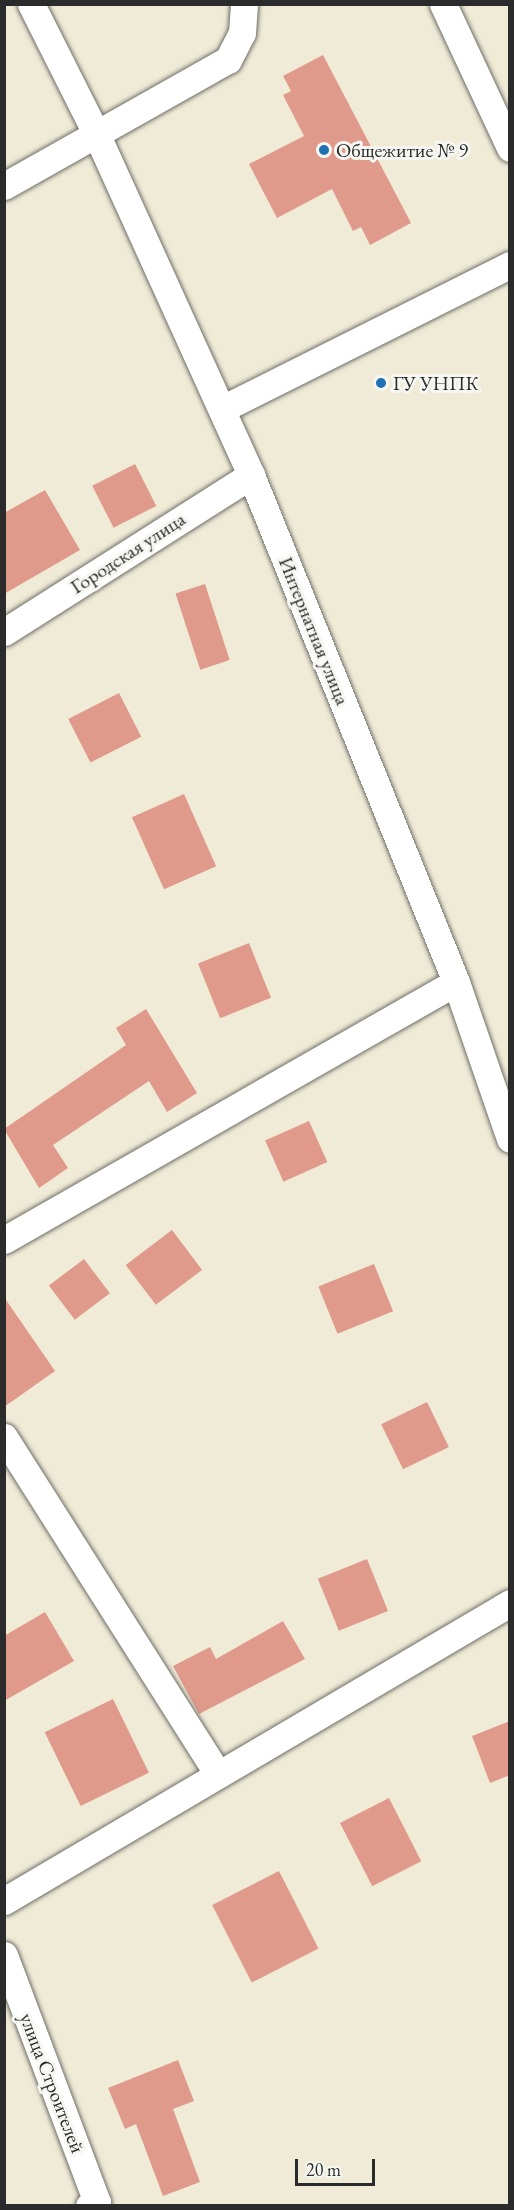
<!DOCTYPE html>
<html>
<head>
<meta charset="utf-8">
<style>
	body { margin:0 }
	#map { position:relative; width:514px; height:2210px; overflow:hidden; background:#efebd7; font-family:"EB Garamond",serif }
	div>[style] { position:absolute }
	.building>* { inset:0; background:#e09a8b; transform-origin:0 0 }
	.roads { filter:drop-shadow(0 0 2px #706e67) drop-shadow(0 0 2px #706e67) }
	.minor>* { height:27px; margin:-13.5px; padding:0 13.5px; transform-origin:13.5px; border-radius:13.5px; background:#fff }
	.dots>* { width:16px; height:16px; translate:-50% -50%; box-sizing:border-box; border:3px solid #f6f6f2; border-radius:50% }
	span { translate:-50% -50%; white-space:nowrap; text-align:center; line-height:1.15; -webkit-text-stroke:6px #f6f6f2; paint-order:stroke }
	.poi-label { font-size:20px; color:#2b2b2b }
	.left { translate:0 -50%; text-align:left }
	.street-label { font-size:20px; color:#2b2b2b }
	.frame { position:absolute; inset:0; border:6px solid #2b2b2b; pointer-events:none }
	.scale { position:absolute; left:295px; top:2159px; width:80px; height:27px; box-sizing:border-box; border:3px solid #2b2b2b; border-top:0; padding-left:8px; font-size:18px; line-height:21px; white-space:nowrap; color:#2b2b2b; -webkit-text-stroke:4px #f6f6f2; paint-order:stroke }
</style>
</head>
<body>
<div id="map">
	<div class="building">
		<i style="clip-path:polygon(323px 55px,411px 223px,370px 245px,361px 227px,353px 231px,332px 189px,277px 218px,249px 164px,304px 136px,283px 95px,291px 91px,283px 76px)"></i>
		<i style="left:135px;top:464px;width:47px;height:48px;rotate:63deg"></i>
		<i style="clip-path:polygon(45px 490px,80px 550px,4px 594px,4px 513px)"></i>
		<i style="left:205px;top:584px;width:80px;height:31px;rotate:72deg"></i>
		<i style="left:119px;top:693px;width:49px;height:57px;rotate:63deg"></i>
		<i style="left:184px;top:794px;width:79px;height:57px;rotate:66deg"></i>
		<i style="left:249px;top:943px;width:59px;height:55px;rotate:68deg"></i>
		<i style="clip-path:polygon(146px 1009px,197px 1093px,167px 1112px,149px 1081px,53px 1145px,68px 1168px,39px 1188px,4px 1129px,126px 1045px,116px 1028px)"></i>
		<i style="left:309px;top:1121px;width:45px;height:48px;rotate:66deg"></i>
		<i style="left:172px;top:1230px;width:50px;height:58px;rotate:53deg"></i>
		<i style="left:84px;top:1259px;width:43px;height:44px;rotate:53deg"></i>
		<i style="left:374px;top:1264px;width:51px;height:60px;rotate:68deg"></i>
		<i style="clip-path:polygon(4px 1297px,55px 1371px,4px 1407px)"></i>
		<i style="left:427px;top:1402px;width:50px;height:51px;rotate:64deg"></i>
		<i style="left:367px;top:1559px;width:56px;height:53px;rotate:68deg"></i>
		<i style="clip-path:polygon(45px 1612px,74px 1661px,4px 1701px,4px 1636px)"></i>
		<i style="clip-path:polygon(283px 1621px,305px 1659px,199px 1714px,173px 1666px,210px 1647px,216px 1659px)"></i>
		<i style="left:113px;top:1699px;width:82px;height:76px;rotate:64deg"></i>
		<i style="clip-path:polygon(510px 1721px,510px 1775px,490px 1783px,472px 1736px)"></i>
		<i style="left:389px;top:1798px;width:71px;height:55px;rotate:63deg"></i>
		<i style="left:279px;top:1871px;width:87px;height:75px;rotate:63deg"></i>
		<i style="clip-path:polygon(178px 2060px,194px 2101px,173px 2109px,200px 2182px,163px 2196px,136px 2124px,125px 2129px,108px 2088px)"></i>
	</div>
	<div class="roads">
		<div class="minor">
			<i style="left:31px;top:4px;width:144px;rotate:63.3deg"></i>
			<i style="left:96px;top:133px;width:375px;rotate:65.6deg"></i>
			<i style="left:251px;top:475px;width:547px;rotate:67.98deg"></i>
			<i style="left:456px;top:982px;width:166px;rotate:71deg"></i>
			<i style="left:443px;top:4px;width:159px;rotate:65deg"></i>
			<i style="left:4px;top:186px;width:257px;rotate:-29.4deg"></i>
			<i style="left:228px;top:60px;width:30px;rotate:-63deg"></i>
			<i style="left:242px;top:33px;width:29px;rotate:-86deg"></i>
			<i style="left:222px;top:409px;width:322px;rotate:-26.6deg"></i>
			<i style="left:4px;top:632px;width:293px;rotate:-32.4deg"></i>
			<i style="left:4px;top:1240px;width:520px;rotate:-29.72deg"></i>
			<i style="left:4px;top:1437px;width:397px;rotate:57.6deg"></i>
			<i style="left:4px;top:1901px;width:587px;rotate:-30.5deg"></i>
			<i style="left:4px;top:1955px;width:264px;rotate:69.4deg"></i>
			<i style="left:97px;top:2202px;width:9px;rotate:153deg"></i>
		</div>
	</div>
	<div class="dots">
		<i style="left:324px;top:150px;background:#1f6fb2"></i>
		<i style="left:381px;top:383px;background:#1f6fb2"></i>
	</div>
	<div class="poi-label">
		<span class="left" style="left:336px;top:150px">Общежитие № 9</span>
		<span class="left" style="left:393px;top:383px">ГУ УНПК</span>
	</div>
	<div class="street-label">
		<span style="left:128px;top:553px;rotate:-33deg">Городская улица</span>
		<span style="left:314px;top:631px;rotate:68deg">Интернатная улица</span>
		<span style="left:52px;top:2083px;rotate:69deg">улица Строителей</span>
	</div>
	<div class="frame"></div>
	<div class="scale">20 m</div>
</div>
</body>
</html>
